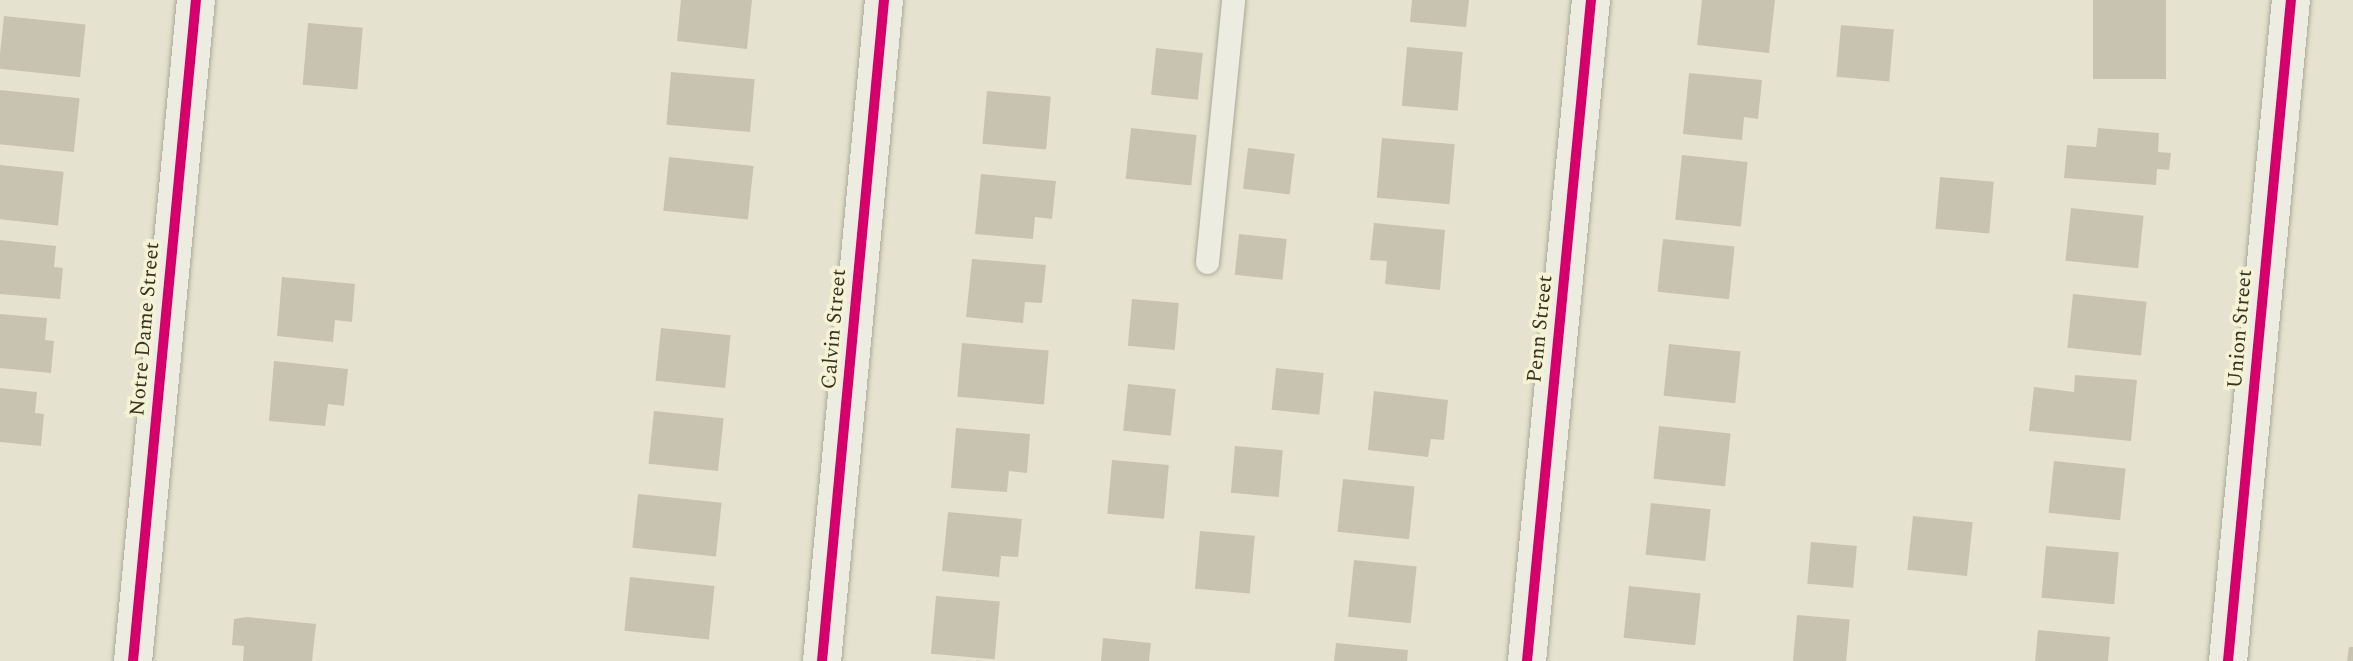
<!DOCTYPE html>
<html>
<head>
<meta charset="utf-8">
<style>
	body { margin:0 }
	#map { position:relative; width:2353px; height:661px; overflow:hidden; background:#e5e3cf; font-family:Spectral,serif }
	div>[style] { position:absolute }
	.building>* { inset:0; background:#c8c3b0; transform-origin:0 0 }
	.roads { filter:drop-shadow(0 0 2px #aaa898) drop-shadow(0 0 2px #aaa898) }
	.service>* { height:23px; margin:-11.5px; padding:0 11.5px; transform-origin:11.5px; border-radius:11.5px; background:#edece1 }
	.minor>* { height:38px; margin:-19px; padding:0 19px; transform-origin:19px; border-radius:19px; background:#edece1 }
	.cycleway>* { height:10px; margin:-5px; padding:0 5px; transform-origin:5px; border-radius:5px; background:#d6006c }
	span { translate:-50% -50%; white-space:nowrap; text-align:center; line-height:1.15; -webkit-text-stroke:7px #f4f3d6; paint-order:stroke }
	.street-label { font-size:21px; color:#383220 }
</style>
</head>
<body>
<div id="map">
	<div class="building">
		<i style="clip-path:polygon(681px 0,752px 0,747px 49px,677px 41px)"></i>
		<i style="clip-path:polygon(1412px 0,1469px 0,1466px 27px,1410px 22px)"></i>
		<i style="clip-path:polygon(1702px 0,1775px 0,1769px 53px,1697px 45px)"></i>
		<i style="left:2093px;top:0;width:73px;height:79px"></i>
		<i style="left:4px;top:16px;width:82px;height:53px;rotate:6deg"></i>
		<i style="left:308px;top:23px;width:55px;height:62px;rotate:5deg"></i>
		<i style="left:1841px;top:25px;width:53px;height:52px;rotate:5deg"></i>
		<i style="left:1407px;top:47px;width:56px;height:59px;rotate:5deg"></i>
		<i style="left:1156px;top:48px;width:47px;height:47px;rotate:6deg"></i>
		<i style="left:671px;top:72px;width:84px;height:53px;rotate:5deg"></i>
		<i style="clip-path:polygon(1689px 73px,1762px 80px,1758px 119px,1744px 117px,1742px 140px,1683px 134px)"></i>
		<i style="left:0;top:90px;width:80px;height:54px;rotate:6deg"></i>
		<i style="left:987px;top:91px;width:64px;height:53px;rotate:5deg"></i>
		<i style="left:1131px;top:128px;width:66px;height:51px;rotate:6deg"></i>
		<i style="clip-path:polygon(2098px 128px,2159px 133px,2158px 152px,2171px 153px,2169px 170px,2157px 169px,2156px 185px,2064px 178px,2067px 145px,2096px 147px)"></i>
		<i style="left:1382px;top:138px;width:73px;height:60px;rotate:5deg"></i>
		<i style="left:1248px;top:148px;width:47px;height:41px;rotate:7deg"></i>
		<i style="left:1682px;top:155px;width:66px;height:65px;rotate:6deg"></i>
		<i style="left:669px;top:157px;width:85px;height:54px;rotate:6deg"></i>
		<i style="left:0;top:165px;width:64px;height:54px;rotate:6deg"></i>
		<i style="clip-path:polygon(981px 174px,1056px 181px,1052px 219px,1035px 217px,1033px 239px,975px 234px)"></i>
		<i style="left:1940px;top:177px;width:54px;height:52px;rotate:5deg"></i>
		<i style="left:2071px;top:208px;width:73px;height:53px;rotate:6deg"></i>
		<i style="clip-path:polygon(1374px 223px,1445px 230px,1440px 290px,1385px 284px,1387px 261px,1370px 260px)"></i>
		<i style="left:1239px;top:234px;width:48px;height:41px;rotate:6deg"></i>
		<i style="left:1663px;top:239px;width:72px;height:53px;rotate:6deg"></i>
		<i style="clip-path:polygon(0 240px,56px 246px,54px 267px,63px 268px,60px 299px,0 294px)"></i>
		<i style="clip-path:polygon(972px 259px,1046px 265px,1042px 303px,1025px 302px,1023px 323px,966px 317px)"></i>
		<i style="clip-path:polygon(282px 277px,355px 284px,352px 322px,335px 320px,333px 342px,277px 336px)"></i>
		<i style="left:2073px;top:294px;width:74px;height:54px;rotate:6deg"></i>
		<i style="left:1132px;top:299px;width:47px;height:47px;rotate:5deg"></i>
		<i style="clip-path:polygon(0 314px,47px 318px,45px 340px,54px 341px,51px 373px,0 368px)"></i>
		<i style="left:661px;top:328px;width:70px;height:53px;rotate:6deg"></i>
		<i style="left:962px;top:343px;width:87px;height:54px;rotate:5deg"></i>
		<i style="left:1669px;top:344px;width:72px;height:52px;rotate:6deg"></i>
		<i style="clip-path:polygon(274px 361px,348px 369px,344px 406px,328px 404px,325px 426px,269px 421px)"></i>
		<i style="left:1276px;top:368px;width:48px;height:42px;rotate:6deg"></i>
		<i style="clip-path:polygon(2075px 375px,2137px 380px,2131px 441px,2029px 431px,2034px 387px,2074px 392px)"></i>
		<i style="left:1128px;top:384px;width:48px;height:47px;rotate:6deg"></i>
		<i style="clip-path:polygon(0 388px,37px 392px,35px 413px,44px 414px,41px 446px,0 442px)"></i>
		<i style="clip-path:polygon(1374px 391px,1448px 400px,1444px 440px,1431px 439px,1428px 457px,1368px 450px)"></i>
		<i style="left:654px;top:411px;width:70px;height:53px;rotate:6deg"></i>
		<i style="left:1659px;top:426px;width:72px;height:53px;rotate:6deg"></i>
		<i style="clip-path:polygon(956px 428px,1030px 434px,1027px 473px,1009px 471px,1007px 492px,951px 488px)"></i>
		<i style="left:1235px;top:446px;width:48px;height:47px;rotate:5deg"></i>
		<i style="left:1112px;top:460px;width:57px;height:54px;rotate:5deg"></i>
		<i style="left:2054px;top:461px;width:72px;height:52px;rotate:6deg"></i>
		<i style="left:1343px;top:479px;width:72px;height:53px;rotate:6deg"></i>
		<i style="left:638px;top:494px;width:84px;height:54px;rotate:6deg"></i>
		<i style="left:1651px;top:503px;width:60px;height:52px;rotate:6deg"></i>
		<i style="clip-path:polygon(948px 512px,1022px 519px,1018px 557px,1001px 556px,999px 577px,942px 571px)"></i>
		<i style="left:1913px;top:516px;width:60px;height:54px;rotate:6deg"></i>
		<i style="left:1200px;top:531px;width:55px;height:58px;rotate:5deg"></i>
		<i style="left:1811px;top:542px;width:46px;height:42px;rotate:5deg"></i>
		<i style="left:2046px;top:546px;width:73px;height:52px;rotate:5deg"></i>
		<i style="left:1354px;top:560px;width:63px;height:57px;rotate:6deg"></i>
		<i style="left:630px;top:577px;width:85px;height:54px;rotate:6deg"></i>
		<i style="left:1629px;top:586px;width:72px;height:52px;rotate:6deg"></i>
		<i style="left:936px;top:596px;width:64px;height:58px;rotate:5deg"></i>
		<i style="left:1797px;top:615px;width:53px;height:46px;rotate:5deg"></i>
		<i style="clip-path:polygon(247px 617px,316px 624px,312px 661px,243px 661px,244px 646px,232px 645px,234px 619px)"></i>
		<i style="clip-path:polygon(2038px 630px,2110px 637px,2108px 661px,2035px 661px)"></i>
		<i style="clip-path:polygon(1103px 638px,1151px 643px,1149px 661px,1101px 661px)"></i>
		<i style="clip-path:polygon(1336px 643px,1408px 650px,1407px 661px,1334px 661px)"></i>
		<i style="clip-path:polygon(2349px 647px,2353px 647px,2353px 661px,2347px 661px)"></i>
	</div>
	<div class="roads">
		<div class="service">
			<i style="left:1207px;top:262px;width:263px;rotate:-84.3deg"></i>
		</div>
		<div class="minor">
			<i style="left:133px;top:661px;width:664px;rotate:-84.56deg"></i>
			<i style="left:822px;top:661px;width:664px;rotate:-84.64deg"></i>
			<i style="left:1527px;top:661px;width:664px;rotate:-84.47deg"></i>
			<i style="left:2228px;top:661px;width:664px;rotate:-84.56deg"></i>
		</div>
	</div>
	<div class="cycleway">
		<i style="left:133px;top:661px;width:664px;rotate:-84.56deg"></i>
		<i style="left:822px;top:661px;width:664px;rotate:-84.64deg"></i>
		<i style="left:1527px;top:661px;width:664px;rotate:-84.47deg"></i>
		<i style="left:2228px;top:661px;width:664px;rotate:-84.56deg"></i>
	</div>
	<div class="street-label">
		<span style="left:145px;top:329px;rotate:-85deg">Notre Dame Street</span>
		<span style="left:834px;top:329px;rotate:-85deg">Calvin Street</span>
		<span style="left:1540px;top:329px;rotate:-84deg">Penn Street</span>
		<span style="left:2240px;top:329px;rotate:-85deg">Union Street</span>
	</div>
</div>
</body>
</html>
